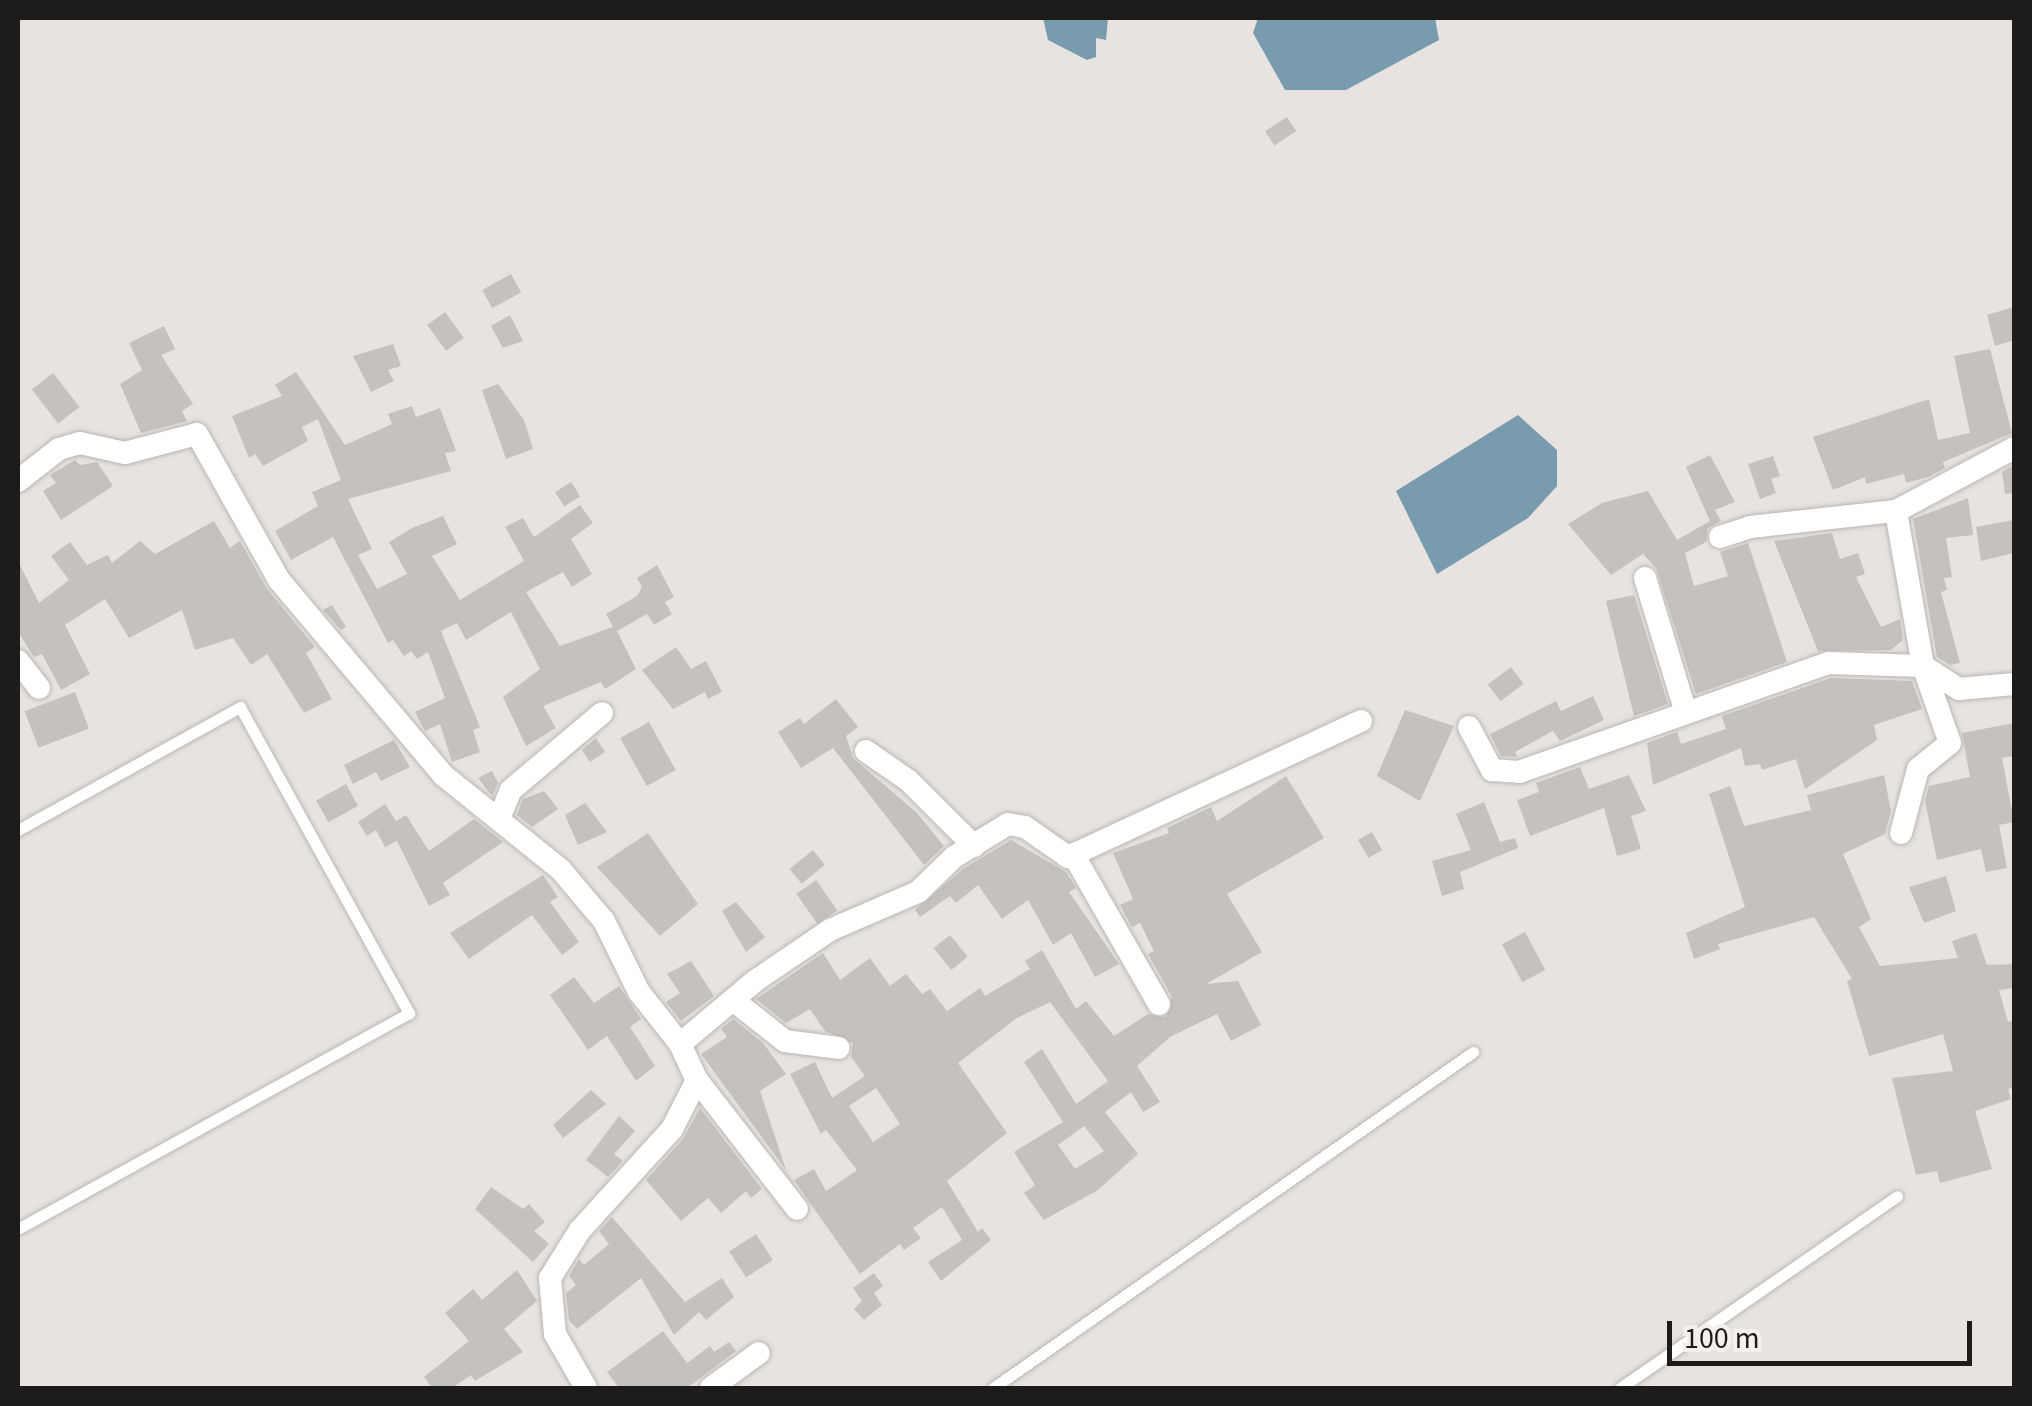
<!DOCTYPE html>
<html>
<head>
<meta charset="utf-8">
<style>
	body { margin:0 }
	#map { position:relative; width:2032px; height:1406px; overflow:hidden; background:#e8e3e0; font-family:"Source Sans 3",sans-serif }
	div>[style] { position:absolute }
	.water>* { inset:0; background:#789cae }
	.building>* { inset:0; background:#c5c1be; transform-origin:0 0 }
	.roads { filter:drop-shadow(0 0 2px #bbb6b3) drop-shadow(0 0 2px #bbb6b3) }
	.lane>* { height:11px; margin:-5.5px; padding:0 5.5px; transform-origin:5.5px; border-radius:5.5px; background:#fff }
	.street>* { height:22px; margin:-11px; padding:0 11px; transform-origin:11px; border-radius:11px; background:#fff }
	span { translate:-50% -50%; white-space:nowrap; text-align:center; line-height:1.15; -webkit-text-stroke:8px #f5f0ed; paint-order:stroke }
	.frame { position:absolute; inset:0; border:20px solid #1e1c1b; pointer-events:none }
	.scale { position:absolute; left:1667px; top:1321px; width:305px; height:45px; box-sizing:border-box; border:5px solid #1e1c1b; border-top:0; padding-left:12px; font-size:30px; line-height:35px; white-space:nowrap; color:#1e1c1b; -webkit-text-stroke:8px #f5f0ed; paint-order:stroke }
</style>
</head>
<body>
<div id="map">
	<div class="water">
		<i style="clip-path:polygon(1043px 18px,1108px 18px,1106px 40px,1096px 38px,1096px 57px,1087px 60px,1048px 40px)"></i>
		<i style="clip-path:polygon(1258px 18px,1435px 18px,1439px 40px,1346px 90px,1285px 90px,1253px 33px)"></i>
		<i style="clip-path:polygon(1518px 415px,1557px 450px,1557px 486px,1528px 518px,1437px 574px,1396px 491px)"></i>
	</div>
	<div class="building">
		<i style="left:1287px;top:117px;width:17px;height:26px;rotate:57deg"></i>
		<i style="left:511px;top:274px;width:21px;height:33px;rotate:61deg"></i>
		<i style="clip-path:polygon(2014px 307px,2014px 340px,1995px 346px,1987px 315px)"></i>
		<i style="left:445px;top:312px;width:32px;height:22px;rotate:54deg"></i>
		<i style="clip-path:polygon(510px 315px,523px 341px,503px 348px,491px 326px)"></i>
		<i style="clip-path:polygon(164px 326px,175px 349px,161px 355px,193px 404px,182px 411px,187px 421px,141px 433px,120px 384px,142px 370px,129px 343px)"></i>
		<i style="clip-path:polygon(393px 344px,401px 366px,388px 370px,394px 381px,371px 392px,353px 356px)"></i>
		<i style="clip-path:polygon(1990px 349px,2012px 433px,1943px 462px,1945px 468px,1928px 477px,1906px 483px,1904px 474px,1866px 484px,1865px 477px,1833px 490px,1813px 437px,1929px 399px,1938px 440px,1970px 433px,1954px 356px)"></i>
		<i style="clip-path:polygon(296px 372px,345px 445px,392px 424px,388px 414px,412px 406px,416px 417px,440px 408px,456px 451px,445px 453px,451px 471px,348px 499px,372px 549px,358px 555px,377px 589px,407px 574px,389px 542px,412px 528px,443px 516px,457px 544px,432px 556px,460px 600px,524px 561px,505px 527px,523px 518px,534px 537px,580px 505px,593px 523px,571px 539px,592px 574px,572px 587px,563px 572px,526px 592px,560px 646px,613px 627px,606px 614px,637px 596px,642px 587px,637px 578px,657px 565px,674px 597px,665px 602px,672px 614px,654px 625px,647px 614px,617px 631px,636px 669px,605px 689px,601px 682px,543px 706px,556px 728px,526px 746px,503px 697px,540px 669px,511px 612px,466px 640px,457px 623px,441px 631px,480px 727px,473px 730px,480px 752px,452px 762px,440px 724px,425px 731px,415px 712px,445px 698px,428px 652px,417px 659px,411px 651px,404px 656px,393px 640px,388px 643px,333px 537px,291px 560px,275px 531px,318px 506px,312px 492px,341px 480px,318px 419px,302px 427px,308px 441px,263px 466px,255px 454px,249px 458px,232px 416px,282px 396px,275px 385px)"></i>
		<i style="left:53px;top:373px;width:43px;height:27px;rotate:52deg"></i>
		<i style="clip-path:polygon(498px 384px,524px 420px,533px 449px,506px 459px,482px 390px)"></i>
		<i style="clip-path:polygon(1710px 455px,1735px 502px,1715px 510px,1721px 521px,1708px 528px,1706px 542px,1685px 553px,1694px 586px,1728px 576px,1720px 552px,1748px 543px,1787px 662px,1696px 694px,1656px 568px,1643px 554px,1611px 575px,1568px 524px,1602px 503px,1648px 491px,1677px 540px,1710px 521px,1686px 467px)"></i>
		<i style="clip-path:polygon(1773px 456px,1780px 476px,1771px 479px,1776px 493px,1760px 499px,1748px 464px)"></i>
		<i style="clip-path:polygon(75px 460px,80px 465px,97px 462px,113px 486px,61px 520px,43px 491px,56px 483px,50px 475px)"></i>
		<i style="clip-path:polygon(2014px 465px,2014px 493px,2005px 494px,2002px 472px)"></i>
		<i style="left:571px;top:482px;width:17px;height:19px;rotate:57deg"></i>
		<i style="clip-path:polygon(1968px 498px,1973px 535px,1946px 538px,1952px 577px,1944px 578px,1947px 590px,1941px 592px,1960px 663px,1950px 665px,1937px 657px,1913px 519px)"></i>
		<i style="clip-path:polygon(2013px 520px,2014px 553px,1981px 561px,1976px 527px)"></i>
		<i style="clip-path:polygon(214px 521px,230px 548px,240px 541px,267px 589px,315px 647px,306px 653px,332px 699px,304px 713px,267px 654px,251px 665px,233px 638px,195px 650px,182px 610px,129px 638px,105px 599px,65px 625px,90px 674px,61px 690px,42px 654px,34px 657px,18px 632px,18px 561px,39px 603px,69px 580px,51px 556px,70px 542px,87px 565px,108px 555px,112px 563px,140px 541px,155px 554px)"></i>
		<i style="clip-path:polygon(1832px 533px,1840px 559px,1858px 553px,1865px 574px,1856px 577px,1881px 627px,1900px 619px,1903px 640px,1891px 650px,1818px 651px,1774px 541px)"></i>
		<i style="clip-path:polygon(1634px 595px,1668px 704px,1634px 716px,1606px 601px)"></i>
		<i style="clip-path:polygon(332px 605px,346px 627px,341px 630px,323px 610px)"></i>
		<i style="clip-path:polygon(676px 647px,691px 669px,706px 661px,722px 692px,708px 699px,705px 692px,673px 709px,642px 670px)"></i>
		<i style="left:1511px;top:667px;width:21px;height:29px;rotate:53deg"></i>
		<i style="clip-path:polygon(1831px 678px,1912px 681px,1922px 709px,1874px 725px,1877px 740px,1805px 789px,1796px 759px,1762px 770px,1760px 764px,1745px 766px,1741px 748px,1653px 785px,1647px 743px,1677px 732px,1681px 744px,1726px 729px,1722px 716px)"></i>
		<i style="left:75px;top:692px;width:39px;height:54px;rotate:69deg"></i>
		<i style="clip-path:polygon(1593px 696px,1604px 720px,1560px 741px,1553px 731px,1515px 752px,1517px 757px,1501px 756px,1490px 734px,1556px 701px,1561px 711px)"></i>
		<i style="clip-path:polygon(836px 699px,858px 727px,846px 736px,853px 758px,917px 813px,944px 846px,924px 865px,833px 748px,801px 768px,778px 732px,800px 718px,804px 724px)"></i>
		<i style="clip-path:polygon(1405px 710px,1454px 726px,1420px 801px,1377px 776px)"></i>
		<i style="left:649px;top:722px;width:55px;height:33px;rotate:61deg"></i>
		<i style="clip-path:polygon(2014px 723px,2014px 756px,2002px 758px,2014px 822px,1999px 825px,2007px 868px,1986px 872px,1981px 849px,1937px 860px,1925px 801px,1929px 786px,1970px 777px,1962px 733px)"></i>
		<i style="clip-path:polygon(596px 738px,605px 752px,590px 762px,582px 750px)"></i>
		<i style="clip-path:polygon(394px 740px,410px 767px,381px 781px,376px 772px,353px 784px,344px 765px)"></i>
		<i style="clip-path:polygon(1580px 767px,1589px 789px,1629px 775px,1646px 811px,1631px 816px,1641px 849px,1617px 856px,1604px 808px,1530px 836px,1517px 800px,1539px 792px,1536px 783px)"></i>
		<i style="clip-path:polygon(492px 771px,498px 783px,492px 796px,478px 778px)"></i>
		<i style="clip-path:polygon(1884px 775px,1891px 811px,1885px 834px,1843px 854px,1871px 919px,1859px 927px,1880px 966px,1958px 958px,1952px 941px,1976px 933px,1987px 965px,2014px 964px,2014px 988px,1999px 990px,2008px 1022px,2014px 1020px,2014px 1087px,2008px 1089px,2011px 1099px,1975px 1111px,1992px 1169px,1940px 1183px,1937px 1171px,1916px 1175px,1892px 1078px,1953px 1071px,1943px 1034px,1869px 1056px,1847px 981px,1852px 979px,1814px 917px,1718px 944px,1720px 949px,1694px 959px,1686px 933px,1745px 907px,1709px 794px,1730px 786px,1744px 826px,1811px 810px,1807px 795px)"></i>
		<i style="clip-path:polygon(evenodd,1286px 776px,1324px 838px,1227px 894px,1262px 952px,1206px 984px,1238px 981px,1261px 1025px,1231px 1041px,1217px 1014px,1170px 1037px,1137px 1066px,1160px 1102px,1143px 1112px,1131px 1092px,1105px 1112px,1138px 1154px,1098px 1190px,1044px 1220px,1024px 1193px,1035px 1185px,1014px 1152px,1063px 1122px,1024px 1062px,1042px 1049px,1076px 1104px,1108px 1081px,1050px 1002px,1017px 1018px,958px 1063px,1007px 1133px,947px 1181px,978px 1232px,982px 1228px,991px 1240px,941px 1281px,928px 1262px,962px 1240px,942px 1207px,913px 1228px,921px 1238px,904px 1250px,900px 1244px,860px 1274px,794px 1180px,814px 1169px,826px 1191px,857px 1170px,826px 1130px,821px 1134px,790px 1074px,815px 1062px,832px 1098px,865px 1076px,851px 1057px,853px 1043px,825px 1031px,810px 1009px,786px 1023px,756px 999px,823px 953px,840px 980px,870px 958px,890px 986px,906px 974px,922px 994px,930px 989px,947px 1011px,980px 988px,985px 996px,1030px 969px,1025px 961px,1042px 950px,1076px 1009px,1086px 1001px,1114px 1036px,1148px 1014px,1166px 1017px,1172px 997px,1148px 954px,1154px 951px,1140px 923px,1132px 927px,1120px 905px,1133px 899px,1113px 853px,1169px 833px,1167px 828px,1211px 807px,1217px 821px,1286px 776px,876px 1088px,900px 1124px,873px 1142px,849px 1106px,876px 1088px,1286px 776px,1084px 1126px,1104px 1151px,1075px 1169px,1058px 1145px,1084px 1126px)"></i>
		<i style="left:346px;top:784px;width:25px;height:34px;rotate:61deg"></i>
		<i style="clip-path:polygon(544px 791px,558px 809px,532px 827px,517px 815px,523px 799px)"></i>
		<i style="clip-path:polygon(1484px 802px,1500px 842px,1515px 838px,1518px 848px,1460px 872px,1464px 889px,1442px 896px,1432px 861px,1471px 850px,1456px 814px)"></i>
		<i style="clip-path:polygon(585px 803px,607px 832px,578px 845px,565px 815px)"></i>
		<i style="clip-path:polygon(385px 804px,396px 821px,406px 815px,429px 851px,474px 819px,503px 842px,443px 883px,450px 895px,429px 906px,397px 841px,385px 847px,376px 830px,367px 836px,358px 822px)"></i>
		<i style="left:1372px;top:832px;width:21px;height:16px;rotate:61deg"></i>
		<i style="clip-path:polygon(648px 833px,698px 904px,660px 936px,597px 867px)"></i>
		<i style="clip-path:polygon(1011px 840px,1066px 872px,1076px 888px,1069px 892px,1119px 964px,1095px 977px,1071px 933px,1053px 945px,1028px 900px,1002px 919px,978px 885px,956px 903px,950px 896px,920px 917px,915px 910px,963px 869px)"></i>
		<i style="left:813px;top:850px;width:19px;height:30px;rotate:51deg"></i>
		<i style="clip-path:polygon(543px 875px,558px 897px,550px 902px,579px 942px,562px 955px,532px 915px,469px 959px,450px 933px)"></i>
		<i style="clip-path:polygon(1946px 876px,1956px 911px,1924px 923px,1909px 887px)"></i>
		<i style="left:816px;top:880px;width:37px;height:24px;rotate:55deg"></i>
		<i style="clip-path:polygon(736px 902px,765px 937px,746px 952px,722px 911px)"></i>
		<i style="left:1525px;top:932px;width:43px;height:26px;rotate:62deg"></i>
		<i style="left:950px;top:935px;width:28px;height:21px;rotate:51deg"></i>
		<i style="clip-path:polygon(691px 961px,714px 996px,681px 1021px,666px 1002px,680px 993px,667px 974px)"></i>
		<i style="clip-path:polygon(574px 977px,594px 1003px,619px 986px,641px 1019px,630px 1027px,655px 1066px,636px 1081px,607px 1036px,588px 1050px,550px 995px)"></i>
		<i style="clip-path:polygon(733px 1019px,763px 1043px,786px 1074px,760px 1091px,786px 1170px,701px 1054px,727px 1037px,721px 1029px)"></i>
		<i style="clip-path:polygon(591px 1090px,606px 1104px,563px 1138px,553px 1125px)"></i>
		<i style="clip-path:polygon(700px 1108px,762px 1189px,751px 1198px,746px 1191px,721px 1213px,708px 1198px,681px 1221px,646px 1180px,683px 1139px)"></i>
		<i style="clip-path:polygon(619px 1116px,635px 1131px,614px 1154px,623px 1161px,608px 1177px,586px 1160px)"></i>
		<i style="clip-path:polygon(491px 1187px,523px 1209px,529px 1204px,545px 1222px,534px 1231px,549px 1244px,533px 1262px,475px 1209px)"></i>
		<i style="clip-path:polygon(612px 1217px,685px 1302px,722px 1278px,734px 1297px,706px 1320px,699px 1312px,674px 1335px,641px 1278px,577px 1329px,569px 1320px,566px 1293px,576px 1285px,569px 1276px,579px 1259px,584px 1265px,609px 1244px,599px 1231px)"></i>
		<i style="left:756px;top:1234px;width:31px;height:32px;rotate:57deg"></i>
		<i style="clip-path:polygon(517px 1270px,537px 1301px,504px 1329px,523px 1352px,475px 1381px,471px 1375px,452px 1388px,432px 1388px,424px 1377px,469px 1341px,445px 1313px,473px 1289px,482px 1300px)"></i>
		<i style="clip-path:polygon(874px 1273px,883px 1286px,874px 1293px,882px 1305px,864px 1320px,854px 1309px,862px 1301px,853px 1288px)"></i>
		<i style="clip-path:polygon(663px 1331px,687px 1363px,710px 1346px,714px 1352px,729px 1342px,736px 1351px,687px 1388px,619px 1388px,607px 1372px)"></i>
	</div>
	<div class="roads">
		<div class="lane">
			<i style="left:18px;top:830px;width:254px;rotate:-29deg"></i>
			<i style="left:240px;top:707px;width:350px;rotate:61.1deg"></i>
			<i style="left:409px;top:1013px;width:447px;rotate:151.1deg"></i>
			<i style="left:993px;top:1388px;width:586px;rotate:-34.99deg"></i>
			<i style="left:1620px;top:1388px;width:337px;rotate:-34.7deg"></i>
		</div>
		<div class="street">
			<i style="left:18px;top:481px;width:52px;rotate:-38deg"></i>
			<i style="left:59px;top:449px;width:22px;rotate:-16deg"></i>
			<i style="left:80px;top:443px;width:46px;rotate:12.5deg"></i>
			<i style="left:125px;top:453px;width:74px;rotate:-14.8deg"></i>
			<i style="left:197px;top:434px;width:167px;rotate:60.7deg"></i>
			<i style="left:279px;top:580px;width:255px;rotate:49.9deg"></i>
			<i style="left:443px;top:775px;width:151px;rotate:38.8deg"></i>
			<i style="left:561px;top:870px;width:67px;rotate:49.9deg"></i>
			<i style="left:604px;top:921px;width:79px;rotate:63.8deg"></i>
			<i style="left:639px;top:992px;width:66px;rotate:51.7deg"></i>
			<i style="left:680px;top:1044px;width:40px;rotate:65deg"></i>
			<i style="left:697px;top:1080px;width:55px;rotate:117deg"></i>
			<i style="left:672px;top:1129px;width:137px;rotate:132.3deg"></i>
			<i style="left:580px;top:1230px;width:57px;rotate:122deg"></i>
			<i style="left:550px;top:1278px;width:56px;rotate:84.9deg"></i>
			<i style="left:555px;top:1334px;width:62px;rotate:60.1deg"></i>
			<i style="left:1720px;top:537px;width:32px;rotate:-18deg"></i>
			<i style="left:1750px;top:527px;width:147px;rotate:-6.3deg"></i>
			<i style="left:1896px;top:511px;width:134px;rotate:-28.1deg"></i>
			<i style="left:1645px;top:578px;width:141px;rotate:73.1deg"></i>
			<i style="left:18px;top:661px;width:34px;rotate:52deg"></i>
			<i style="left:1923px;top:666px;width:43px;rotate:32.6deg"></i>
			<i style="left:1959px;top:689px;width:55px;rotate:-5.2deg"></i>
			<i style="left:1469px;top:727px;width:49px;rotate:61.9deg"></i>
			<i style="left:1492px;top:770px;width:27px;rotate:4deg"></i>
			<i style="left:1519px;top:772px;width:329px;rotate:-19.4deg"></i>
			<i style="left:1829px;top:663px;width:94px;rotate:1.8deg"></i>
			<i style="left:1923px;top:666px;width:157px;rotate:-99.9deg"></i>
			<i style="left:866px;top:751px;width:52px;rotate:34.9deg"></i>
			<i style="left:909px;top:781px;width:92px;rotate:45deg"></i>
			<i style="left:499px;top:819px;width:31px;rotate:-68deg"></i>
			<i style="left:511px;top:790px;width:119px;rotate:-40.2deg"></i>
			<i style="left:1901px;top:833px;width:66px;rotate:-75.1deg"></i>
			<i style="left:1918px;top:769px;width:41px;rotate:-39.1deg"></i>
			<i style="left:1950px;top:743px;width:82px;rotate:-109.3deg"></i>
			<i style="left:1073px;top:854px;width:173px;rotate:60.2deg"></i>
			<i style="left:733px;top:1000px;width:66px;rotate:38.3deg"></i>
			<i style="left:785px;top:1041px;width:54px;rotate:7.4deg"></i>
			<i style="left:680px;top:1044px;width:98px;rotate:-40deg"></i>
			<i style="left:755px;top:981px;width:91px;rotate:-34.2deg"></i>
			<i style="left:830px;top:930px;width:96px;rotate:-23.4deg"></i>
			<i style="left:918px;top:892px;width:50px;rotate:-44.2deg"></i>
			<i style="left:954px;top:857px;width:63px;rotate:-31.4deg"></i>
			<i style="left:1008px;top:824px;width:17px;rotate:10deg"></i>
			<i style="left:1025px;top:827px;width:52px;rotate:34.9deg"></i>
			<i style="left:1068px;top:857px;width:323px;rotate:-24.9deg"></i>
			<i style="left:697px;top:1080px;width:163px;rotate:52.2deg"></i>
			<i style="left:711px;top:1388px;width:59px;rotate:-36.1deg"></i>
		</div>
	</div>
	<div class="frame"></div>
	<div class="scale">100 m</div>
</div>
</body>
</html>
